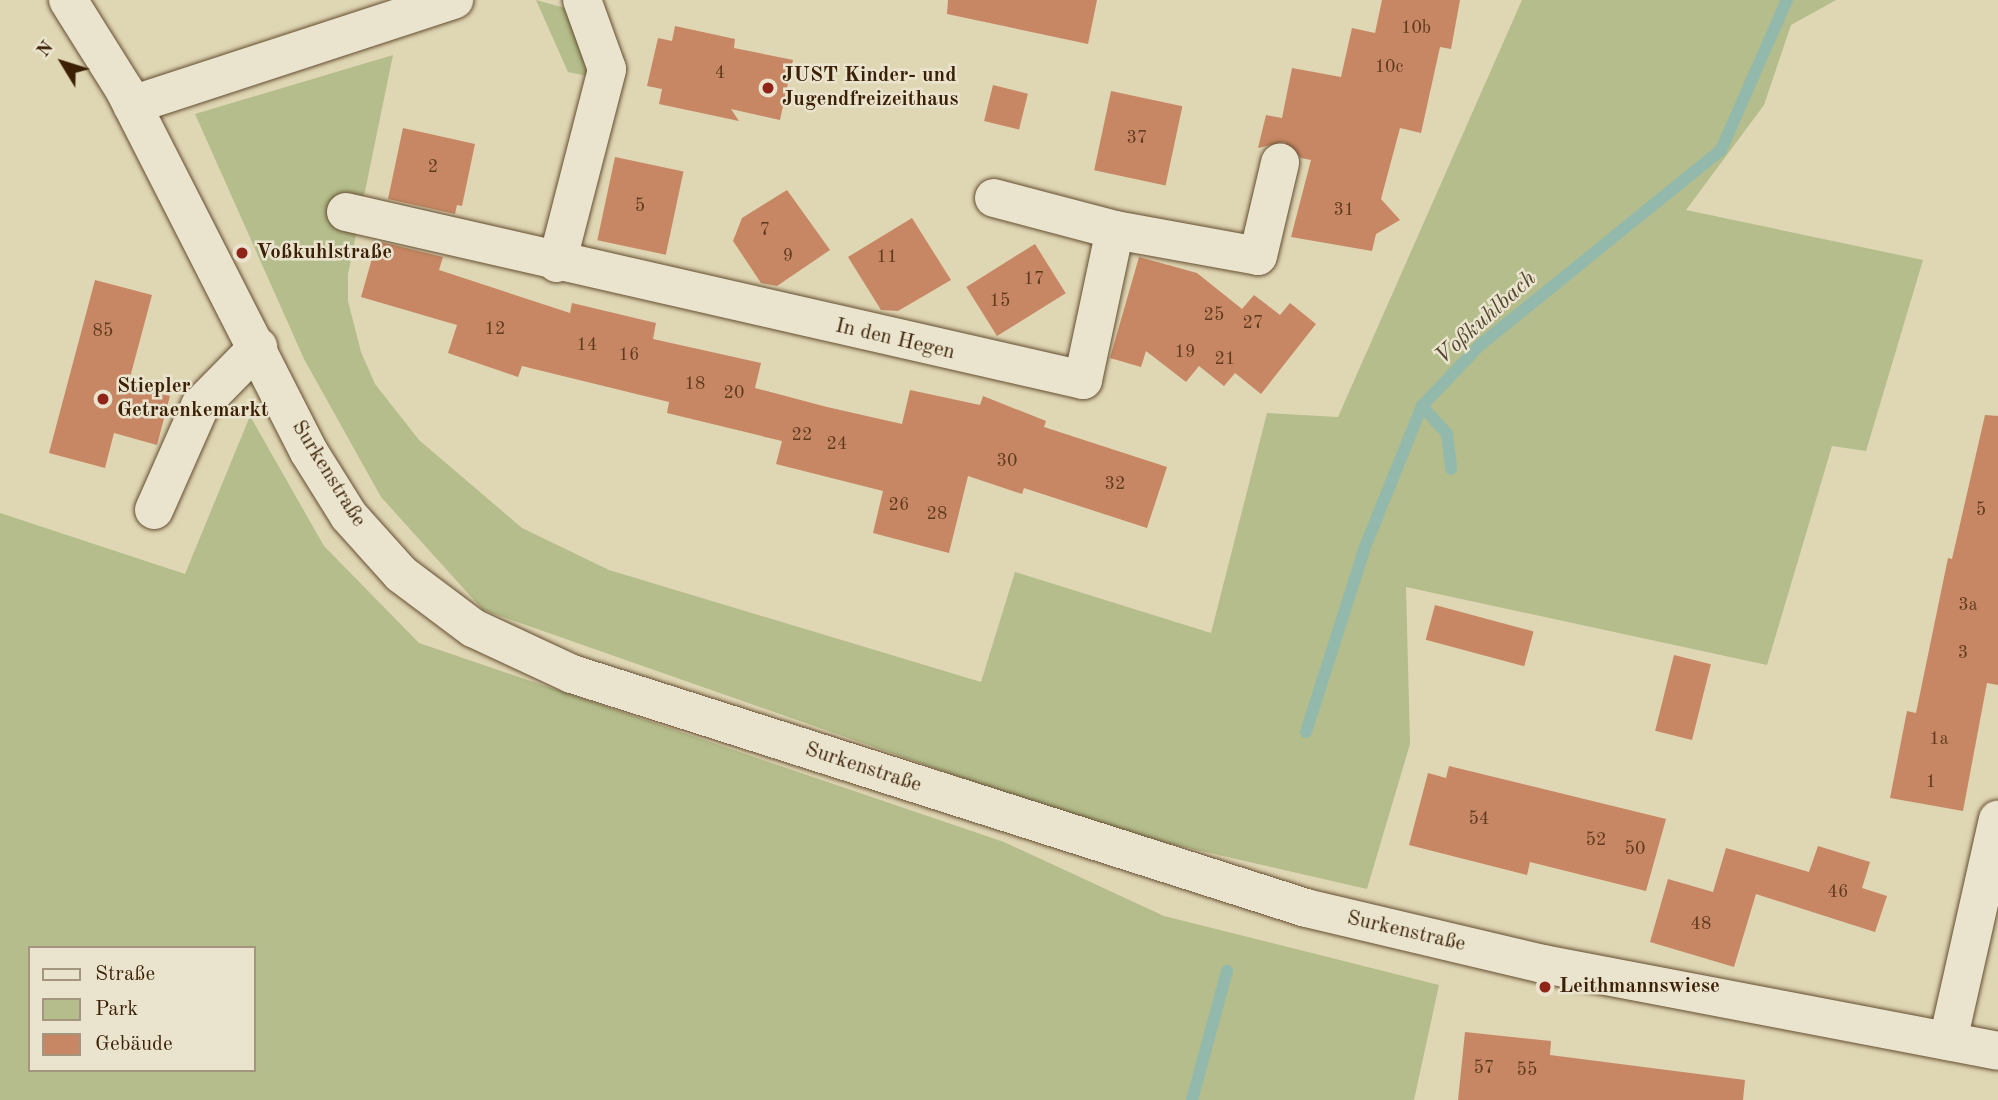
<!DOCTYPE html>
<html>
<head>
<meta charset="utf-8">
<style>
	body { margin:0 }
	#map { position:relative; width:1998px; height:1100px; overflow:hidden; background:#dfd6b4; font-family:"Old Standard TT",serif }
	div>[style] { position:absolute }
	.green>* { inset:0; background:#b4bd8b }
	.stream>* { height:12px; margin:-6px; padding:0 6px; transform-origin:6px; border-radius:6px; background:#93b9ac }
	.building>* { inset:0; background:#c78764; transform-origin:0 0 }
	.roads { filter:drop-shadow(0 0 2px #654e31) drop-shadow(0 0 2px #654e31) }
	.minor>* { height:38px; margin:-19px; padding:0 19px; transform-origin:19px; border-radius:19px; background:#eae4ce }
	.dots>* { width:19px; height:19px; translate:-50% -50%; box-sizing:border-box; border:4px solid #eae4ce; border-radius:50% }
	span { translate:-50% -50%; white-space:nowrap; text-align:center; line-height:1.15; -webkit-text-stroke:5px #eae4ce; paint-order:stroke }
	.number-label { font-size:18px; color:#5f3a1d }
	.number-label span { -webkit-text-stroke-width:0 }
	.poi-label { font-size:21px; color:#3c2005; font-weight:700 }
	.left { translate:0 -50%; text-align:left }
	.street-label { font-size:21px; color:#3c2005 }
	.water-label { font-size:23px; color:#52462f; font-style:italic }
	.legend { position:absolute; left:28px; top:946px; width:228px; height:126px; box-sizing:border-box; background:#eae4ce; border:2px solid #a4967e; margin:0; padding:9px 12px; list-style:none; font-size:21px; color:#3c2005 }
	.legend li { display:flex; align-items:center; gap:14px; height:35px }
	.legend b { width:35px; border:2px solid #a4967e }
	.north { position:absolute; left:28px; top:28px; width:70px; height:70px; -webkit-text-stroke:5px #eae4ce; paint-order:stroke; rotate:308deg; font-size:19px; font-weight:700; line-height:28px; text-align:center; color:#3c2005 }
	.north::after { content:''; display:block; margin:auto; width:24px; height:32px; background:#3c2005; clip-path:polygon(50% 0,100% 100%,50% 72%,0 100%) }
</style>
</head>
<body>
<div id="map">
	<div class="green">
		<i style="clip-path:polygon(536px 0,576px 11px,591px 58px,587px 76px,568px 72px)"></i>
		<i style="clip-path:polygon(1522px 0,1836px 0,1791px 25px,1764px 105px,1686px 210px,1923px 260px,1866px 451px,1832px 446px,1767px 665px,1406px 587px,1410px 744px,1367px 889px,1114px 831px,483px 610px,381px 497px,304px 359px,195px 114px,393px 55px,348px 274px,348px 301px,361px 352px,375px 384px,419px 440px,522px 528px,609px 570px,981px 682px,1015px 572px,1211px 633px,1267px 413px,1338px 417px)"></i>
		<i style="clip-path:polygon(evenodd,250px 416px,324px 546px,419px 643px,1004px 842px,1164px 916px,1439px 985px,1414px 1100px,0 1100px,0 513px,185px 574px,250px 416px,30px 948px,254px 948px,254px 1070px,30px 1070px,30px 948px)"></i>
	</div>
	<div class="stream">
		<i style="left:1422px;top:406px;width:38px;rotate:48deg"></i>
		<i style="left:1447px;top:434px;width:35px;rotate:83deg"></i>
		<i style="left:1306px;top:732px;width:194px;rotate:-72.3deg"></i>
		<i style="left:1365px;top:547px;width:152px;rotate:-68deg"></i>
		<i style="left:1422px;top:406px;width:83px;rotate:-46.5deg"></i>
		<i style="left:1479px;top:346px;width:311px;rotate:-39deg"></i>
		<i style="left:1721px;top:150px;width:164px;rotate:-66.3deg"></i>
		<i style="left:1192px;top:1100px;width:134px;rotate:-74.8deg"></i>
	</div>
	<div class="building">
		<i style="clip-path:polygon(948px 0,1097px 0,1088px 44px,947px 14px)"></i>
		<i style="clip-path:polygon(1382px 0,1460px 0,1451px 49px,1440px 47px,1421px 133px,1400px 128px,1381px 199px,1400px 220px,1376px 234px,1372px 251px,1291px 237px,1311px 160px,1301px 158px,1284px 142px,1258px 148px,1266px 115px,1282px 118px,1292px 68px,1341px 77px,1352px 28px,1375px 33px)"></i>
		<i style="clip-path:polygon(675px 26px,735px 39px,734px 48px,793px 60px,780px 120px,731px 109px,739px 121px,659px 104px,662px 89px,647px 86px,658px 38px,672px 41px)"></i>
		<i style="left:993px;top:85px;width:36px;height:37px;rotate:14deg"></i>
		<i style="left:1111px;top:91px;width:73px;height:81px;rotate:12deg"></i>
		<i style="clip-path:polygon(403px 128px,475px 144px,462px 206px,457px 205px,455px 214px,388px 199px)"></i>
		<i style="left:615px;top:157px;width:70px;height:85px;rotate:12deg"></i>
		<i style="clip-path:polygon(787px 190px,830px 250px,777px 286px,761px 283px,733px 241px,742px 218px)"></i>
		<i style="clip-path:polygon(912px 218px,951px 280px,898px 311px,881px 310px,848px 257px)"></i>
		<i style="clip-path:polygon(377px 241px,443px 257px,439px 270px,570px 313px,572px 303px,656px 323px,653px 339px,761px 363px,755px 388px,827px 407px,902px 424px,910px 390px,980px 405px,983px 396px,1046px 421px,1044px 427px,1167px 467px,1147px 528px,1024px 488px,1022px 494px,968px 476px,949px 553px,873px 533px,883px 491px,776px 464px,782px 441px,667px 413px,669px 402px,522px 366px,518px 377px,448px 353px,457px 325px,361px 297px)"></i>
		<i style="left:1035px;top:244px;width:58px;height:81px;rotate:58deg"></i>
		<i style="clip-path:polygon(1139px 257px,1197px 273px,1242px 309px,1254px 295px,1280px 315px,1290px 303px,1316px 324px,1261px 394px,1235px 373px,1224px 386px,1199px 366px,1186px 382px,1146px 351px,1141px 367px,1110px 358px)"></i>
		<i style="clip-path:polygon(95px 280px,152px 295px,128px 385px,170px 396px,157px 445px,114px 433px,105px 468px,49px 453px)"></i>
		<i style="clip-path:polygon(1985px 415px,1998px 416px,1998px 685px,1987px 683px,1963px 811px,1890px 798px,1907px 711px,1916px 713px,1948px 558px,1952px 559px)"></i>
		<i style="left:1435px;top:605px;width:102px;height:36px;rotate:15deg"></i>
		<i style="left:1674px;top:655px;width:38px;height:78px;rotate:14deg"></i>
		<i style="clip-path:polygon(1449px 766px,1666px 819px,1646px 891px,1530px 862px,1527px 875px,1409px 845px,1428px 773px,1446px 778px)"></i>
		<i style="clip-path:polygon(1818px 846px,1870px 862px,1862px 888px,1887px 896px,1875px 932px,1756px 894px,1734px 967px,1650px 942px,1668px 879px,1713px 892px,1726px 848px,1809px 872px)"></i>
		<i style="clip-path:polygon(1465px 1032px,1551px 1041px,1550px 1055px,1745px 1080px,1743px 1100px,1458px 1100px)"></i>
	</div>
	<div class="roads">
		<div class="minor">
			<i style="left:68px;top:0;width:107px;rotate:57.9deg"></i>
			<i style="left:125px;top:91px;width:405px;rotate:63deg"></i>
			<i style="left:309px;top:452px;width:75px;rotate:58deg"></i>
			<i style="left:349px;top:516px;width:78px;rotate:48.1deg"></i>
			<i style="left:401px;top:574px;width:90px;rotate:36.9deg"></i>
			<i style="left:473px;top:628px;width:109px;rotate:24.9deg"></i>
			<i style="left:572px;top:674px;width:770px;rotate:17.68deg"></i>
			<i style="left:1306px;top:908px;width:244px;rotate:13.3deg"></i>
			<i style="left:1543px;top:964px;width:463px;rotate:10.8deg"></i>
			<i style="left:132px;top:105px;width:339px;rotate:-18.1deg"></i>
			<i style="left:994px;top:198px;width:125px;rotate:14.8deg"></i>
			<i style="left:346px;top:212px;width:756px;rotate:12.84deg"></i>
			<i style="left:1083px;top:380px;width:153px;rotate:-78deg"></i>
			<i style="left:1115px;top:230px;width:145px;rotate:10.3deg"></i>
			<i style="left:1258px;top:256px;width:96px;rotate:-76.7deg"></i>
			<i style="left:557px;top:263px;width:200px;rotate:-75.5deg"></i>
			<i style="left:607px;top:69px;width:73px;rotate:-109.9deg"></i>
			<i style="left:154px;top:510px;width:114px;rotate:-66.1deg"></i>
			<i style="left:200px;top:406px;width:83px;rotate:-45.5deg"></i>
			<i style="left:1948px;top:1041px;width:227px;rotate:-77.3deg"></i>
		</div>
	</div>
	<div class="dots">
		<i style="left:768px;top:88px;background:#8f2418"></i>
		<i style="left:242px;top:253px;background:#8f2418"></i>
		<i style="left:103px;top:399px;background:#8f2418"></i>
		<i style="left:1545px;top:987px;background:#8f2418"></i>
	</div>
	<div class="number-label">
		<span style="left:1416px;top:28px">10b</span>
		<span style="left:1389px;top:67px">10c</span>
		<span style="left:720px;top:73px">4</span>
		<span style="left:1137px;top:138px">37</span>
		<span style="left:433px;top:167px">2</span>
		<span style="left:640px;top:206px">5</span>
		<span style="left:1344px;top:210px">31</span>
		<span style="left:765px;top:230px">7</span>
		<span style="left:788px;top:256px">9</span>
		<span style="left:887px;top:257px">11</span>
		<span style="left:1034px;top:279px">17</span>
		<span style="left:1000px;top:301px">15</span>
		<span style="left:1214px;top:315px">25</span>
		<span style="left:1253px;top:323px">27</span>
		<span style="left:495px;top:329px">12</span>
		<span style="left:103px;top:331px">85</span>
		<span style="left:587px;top:345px">14</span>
		<span style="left:1185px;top:352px">19</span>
		<span style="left:629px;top:355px">16</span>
		<span style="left:1225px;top:359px">21</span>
		<span style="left:695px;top:384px">18</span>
		<span style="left:734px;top:393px">20</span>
		<span style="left:802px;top:435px">22</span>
		<span style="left:837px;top:444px">24</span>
		<span style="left:1007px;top:461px">30</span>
		<span style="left:1115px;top:484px">32</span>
		<span style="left:899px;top:505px">26</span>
		<span style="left:1981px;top:510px">5</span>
		<span style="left:937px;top:514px">28</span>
		<span style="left:1968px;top:605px">3a</span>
		<span style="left:1963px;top:653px">3</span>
		<span style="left:1939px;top:739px">1a</span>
		<span style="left:1931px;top:782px">1</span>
		<span style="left:1479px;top:819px">54</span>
		<span style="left:1596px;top:840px">52</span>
		<span style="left:1635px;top:849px">50</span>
		<span style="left:1838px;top:892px">46</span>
		<span style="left:1701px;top:924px">48</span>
		<span style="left:1484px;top:1068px">57</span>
		<span style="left:1527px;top:1070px">55</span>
	</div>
	<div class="poi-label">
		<span class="left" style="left:782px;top:88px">JUST Kinder- und<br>Jugendfreizeithaus</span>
		<span class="left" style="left:256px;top:253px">Voßkuhlstraße</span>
		<span class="left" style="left:117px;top:399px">Stiepler<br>Getraenkemarkt</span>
		<span class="left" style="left:1559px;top:987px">Leithmannswiese</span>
	</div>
	<div class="street-label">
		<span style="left:895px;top:340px;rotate:13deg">In den Hegen</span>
		<span style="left:328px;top:474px;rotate:58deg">Surkenstraße</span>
		<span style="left:863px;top:768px;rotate:18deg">Surkenstraße</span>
		<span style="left:1406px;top:932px;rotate:13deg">Surkenstraße</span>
	</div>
	<div class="water-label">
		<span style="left:1486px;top:318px;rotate:-42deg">Voßkuhlbach</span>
	</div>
	<ul class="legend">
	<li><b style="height:9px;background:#eae4ce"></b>Straße</li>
	<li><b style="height:19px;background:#b4bd8b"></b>Park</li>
	<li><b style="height:19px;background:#c78764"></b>Gebäude</li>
	</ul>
	<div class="north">N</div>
</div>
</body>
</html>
